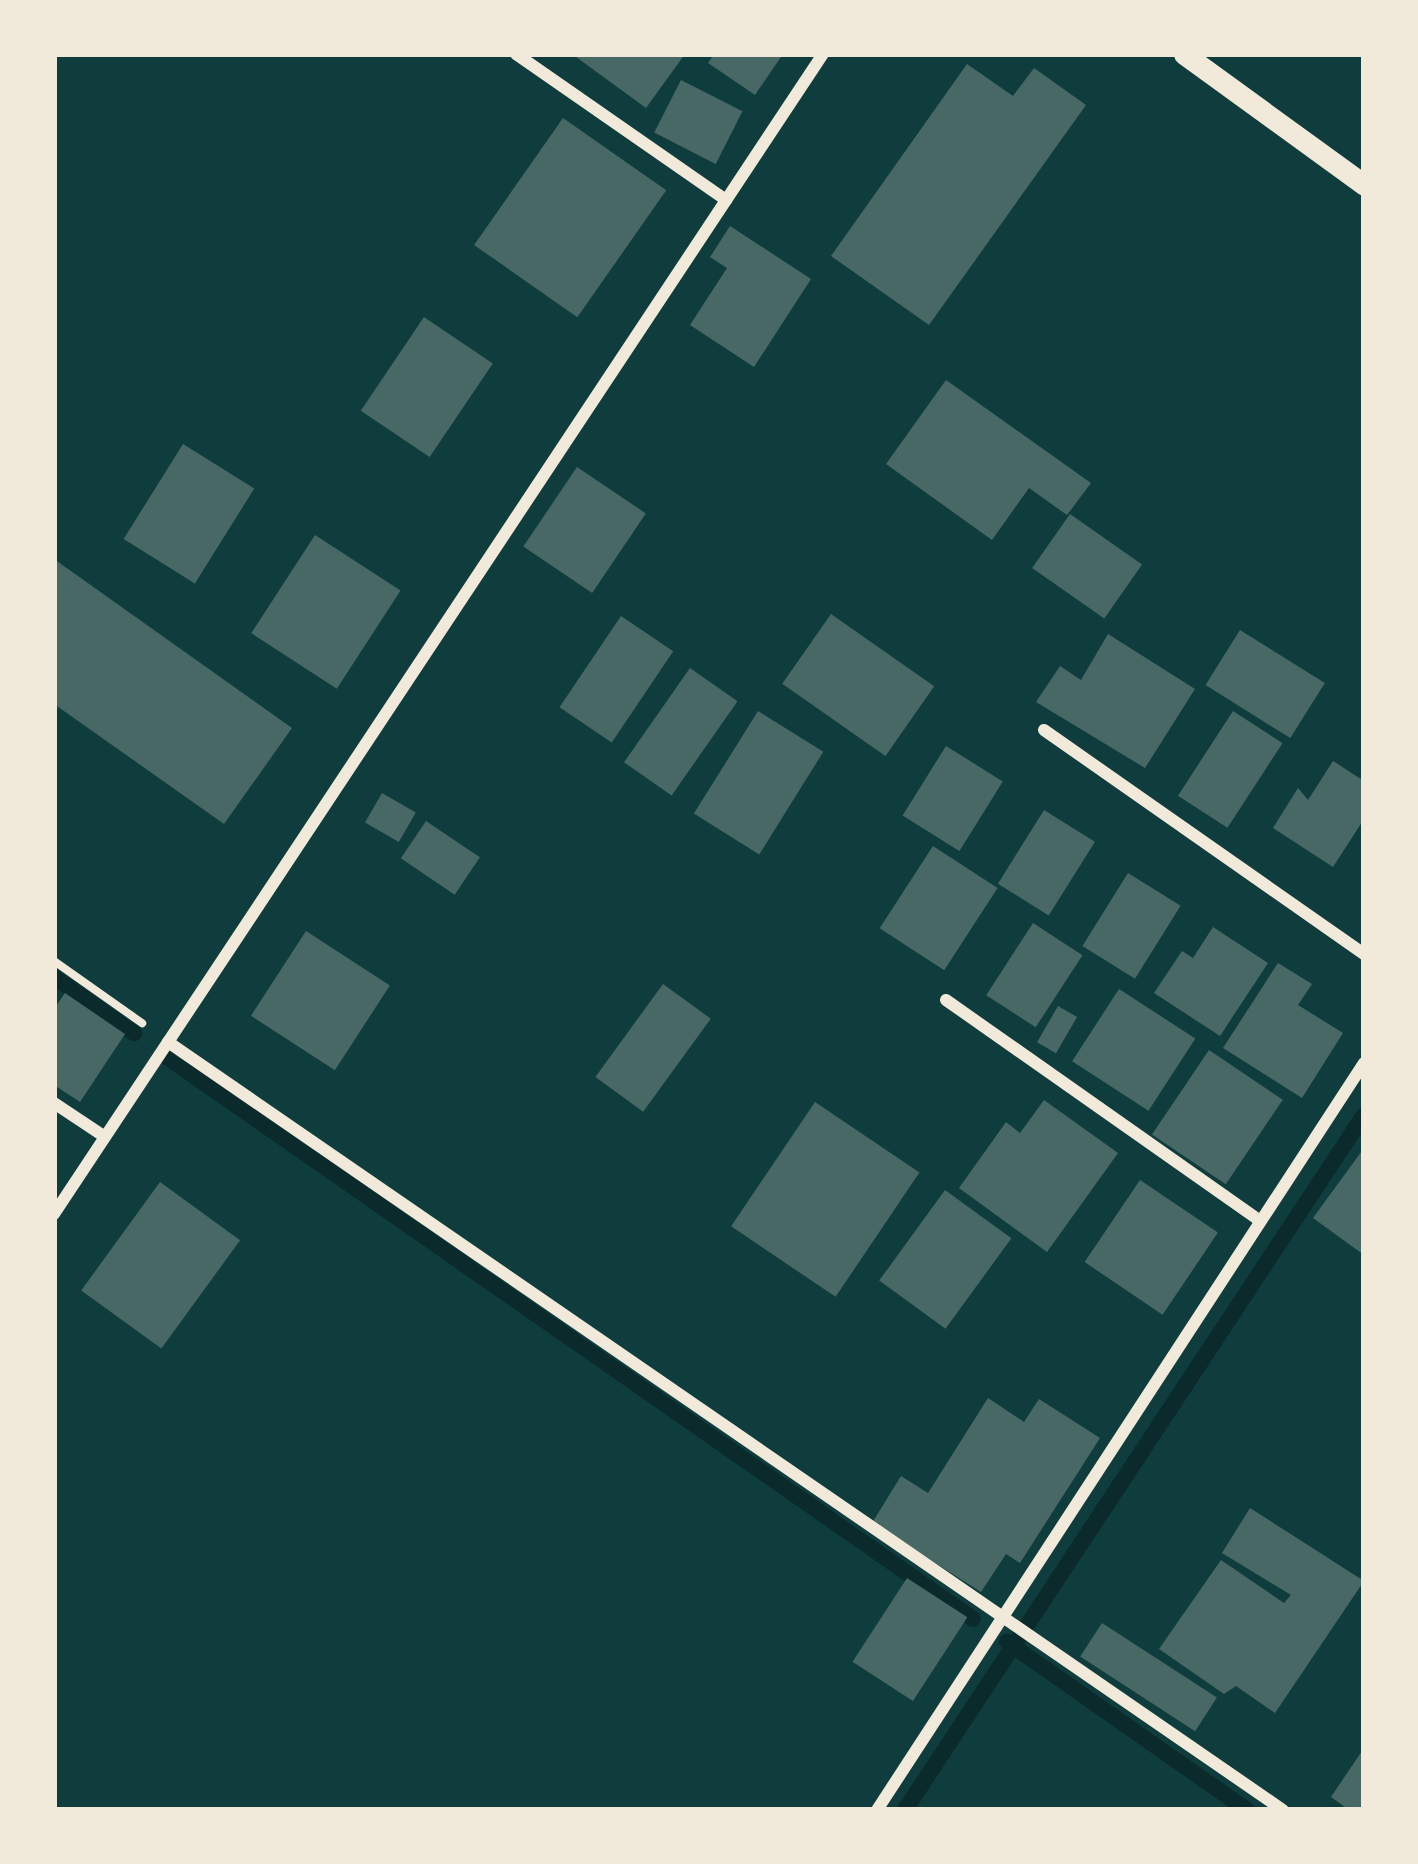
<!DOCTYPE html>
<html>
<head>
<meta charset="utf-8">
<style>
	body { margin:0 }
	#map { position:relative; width:1418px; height:1864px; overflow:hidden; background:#0f3d3e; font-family:"Zilla Slab",serif }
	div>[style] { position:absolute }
	.stream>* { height:16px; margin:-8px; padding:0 8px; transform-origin:8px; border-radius:8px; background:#0a2a2b }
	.building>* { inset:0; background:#486865; transform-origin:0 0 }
	.path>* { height:8px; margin:-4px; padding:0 4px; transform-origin:4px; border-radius:4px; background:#f1e9da }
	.minor>* { height:12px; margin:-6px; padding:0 6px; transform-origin:6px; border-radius:6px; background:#f1e9da }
	.tertiary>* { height:21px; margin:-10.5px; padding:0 10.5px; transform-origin:10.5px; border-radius:10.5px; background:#f1e9da }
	span { translate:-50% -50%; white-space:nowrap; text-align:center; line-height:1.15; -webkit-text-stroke:10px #f1e9da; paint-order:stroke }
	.frame { position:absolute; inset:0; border:57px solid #f1e9da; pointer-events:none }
</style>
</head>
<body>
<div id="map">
	<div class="stream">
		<i style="left:54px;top:977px;width:98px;rotate:35deg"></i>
		<i style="left:164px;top:1055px;width:986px;rotate:34.88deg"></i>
		<i style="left:1007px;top:1642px;width:293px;rotate:35deg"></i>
		<i style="left:905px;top:1810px;width:833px;rotate:-56.56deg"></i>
	</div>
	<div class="building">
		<i style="clip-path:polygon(572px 54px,685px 54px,646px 108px)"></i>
		<i style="clip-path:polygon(714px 54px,783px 54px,755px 95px,708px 63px)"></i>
		<i style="clip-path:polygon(967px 64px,1013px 96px,1034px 68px,1086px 105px,929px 325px,831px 256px)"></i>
		<i style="left:681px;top:80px;width:69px;height:59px;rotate:27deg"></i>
		<i style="left:563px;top:118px;width:126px;height:155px;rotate:35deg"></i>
		<i style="clip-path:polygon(730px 226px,811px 279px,754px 367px,690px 325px,727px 268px,710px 257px)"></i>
		<i style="left:424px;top:317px;width:83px;height:113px;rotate:34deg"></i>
		<i style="clip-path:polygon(946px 380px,1091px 483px,1067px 515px,1029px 488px,992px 540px,886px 464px)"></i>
		<i style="left:183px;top:444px;width:84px;height:112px;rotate:32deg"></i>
		<i style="left:577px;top:467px;width:83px;height:96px;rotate:34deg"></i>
		<i style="left:1070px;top:514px;width:88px;height:66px;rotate:35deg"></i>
		<i style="left:315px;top:535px;width:102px;height:117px;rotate:33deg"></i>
		<i style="clip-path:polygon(54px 559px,292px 728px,224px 824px,54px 704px)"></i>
		<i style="left:831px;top:614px;width:126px;height:85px;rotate:35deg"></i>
		<i style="left:621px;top:616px;width:63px;height:110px;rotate:34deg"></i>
		<i style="left:1240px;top:630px;width:100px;height:65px;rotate:32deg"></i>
		<i style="clip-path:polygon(1108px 634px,1195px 689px,1145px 768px,1036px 702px,1060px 666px,1081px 680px)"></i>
		<i style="left:690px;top:668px;width:58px;height:115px;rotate:35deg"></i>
		<i style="left:758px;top:711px;width:77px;height:121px;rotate:32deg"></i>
		<i style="left:1233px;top:711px;width:59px;height:101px;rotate:33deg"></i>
		<i style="left:946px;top:746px;width:67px;height:82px;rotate:32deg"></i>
		<i style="clip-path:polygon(1333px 761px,1364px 781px,1364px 819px,1333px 867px,1273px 828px,1298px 788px,1308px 800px)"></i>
		<i style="left:382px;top:793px;width:39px;height:34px;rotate:30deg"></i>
		<i style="left:1044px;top:810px;width:60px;height:87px;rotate:32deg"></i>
		<i style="left:426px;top:821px;width:65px;height:45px;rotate:34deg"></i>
		<i style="left:933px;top:846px;width:77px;height:98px;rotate:33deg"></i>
		<i style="left:1128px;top:873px;width:62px;height:86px;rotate:32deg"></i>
		<i style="left:1033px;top:923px;width:59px;height:86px;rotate:33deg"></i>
		<i style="clip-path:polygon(1213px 927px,1268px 963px,1220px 1036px,1154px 993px,1182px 951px,1193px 958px)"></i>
		<i style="left:306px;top:931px;width:100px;height:101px;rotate:33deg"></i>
		<i style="clip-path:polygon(1278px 963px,1312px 984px,1298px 1005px,1343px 1033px,1302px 1098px,1223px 1048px)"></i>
		<i style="left:663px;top:984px;width:59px;height:115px;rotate:36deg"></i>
		<i style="left:1119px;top:989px;width:91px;height:86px;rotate:33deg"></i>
		<i style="clip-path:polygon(65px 993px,125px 1034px,80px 1102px,54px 1085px,54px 1009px)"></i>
		<i style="left:1058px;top:1006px;width:22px;height:42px;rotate:30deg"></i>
		<i style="left:1209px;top:1050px;width:89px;height:102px;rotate:34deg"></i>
		<i style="clip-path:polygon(1044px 1100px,1118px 1153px,1047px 1252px,959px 1188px,1006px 1122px,1020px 1133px)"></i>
		<i style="left:815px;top:1102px;width:126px;height:150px;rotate:34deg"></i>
		<i style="clip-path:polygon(1364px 1148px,1364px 1255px,1313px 1218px)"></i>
		<i style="left:1140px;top:1180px;width:94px;height:99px;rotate:34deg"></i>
		<i style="left:160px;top:1182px;width:99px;height:134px;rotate:36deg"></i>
		<i style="left:945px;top:1190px;width:82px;height:112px;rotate:36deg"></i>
		<i style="clip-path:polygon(988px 1398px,1024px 1422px,1039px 1399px,1100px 1438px,1020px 1563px,1006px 1554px,981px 1592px,872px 1523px,901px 1476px,928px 1493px)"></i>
		<i style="clip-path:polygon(1250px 1508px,1364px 1581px,1275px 1713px,1236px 1686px,1224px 1694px,1159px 1649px,1221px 1560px,1284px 1603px,1291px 1595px,1222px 1553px)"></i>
		<i style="left:907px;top:1578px;width:72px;height:100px;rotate:33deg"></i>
		<i style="left:1102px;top:1623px;width:137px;height:40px;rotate:33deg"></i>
		<i style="clip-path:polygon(1364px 1748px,1364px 1810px,1349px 1810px,1331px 1797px)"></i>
	</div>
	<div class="path">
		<i style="left:54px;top:961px;width:108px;rotate:35.2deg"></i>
	</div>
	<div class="minor">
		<i style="left:516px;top:54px;width:256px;rotate:34.8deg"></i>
		<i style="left:1044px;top:730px;width:391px;rotate:35deg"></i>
		<i style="left:946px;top:1000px;width:384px;rotate:35.1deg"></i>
		<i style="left:168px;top:1042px;width:1354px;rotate:34.56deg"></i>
		<i style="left:54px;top:1103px;width:61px;rotate:33.7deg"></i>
		<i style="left:54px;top:1214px;width:1392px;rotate:-56.46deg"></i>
		<i style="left:877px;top:1810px;width:892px;rotate:-56.9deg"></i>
	</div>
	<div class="tertiary">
		<i style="left:1184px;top:54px;width:223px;rotate:36deg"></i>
	</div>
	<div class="frame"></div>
</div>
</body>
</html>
